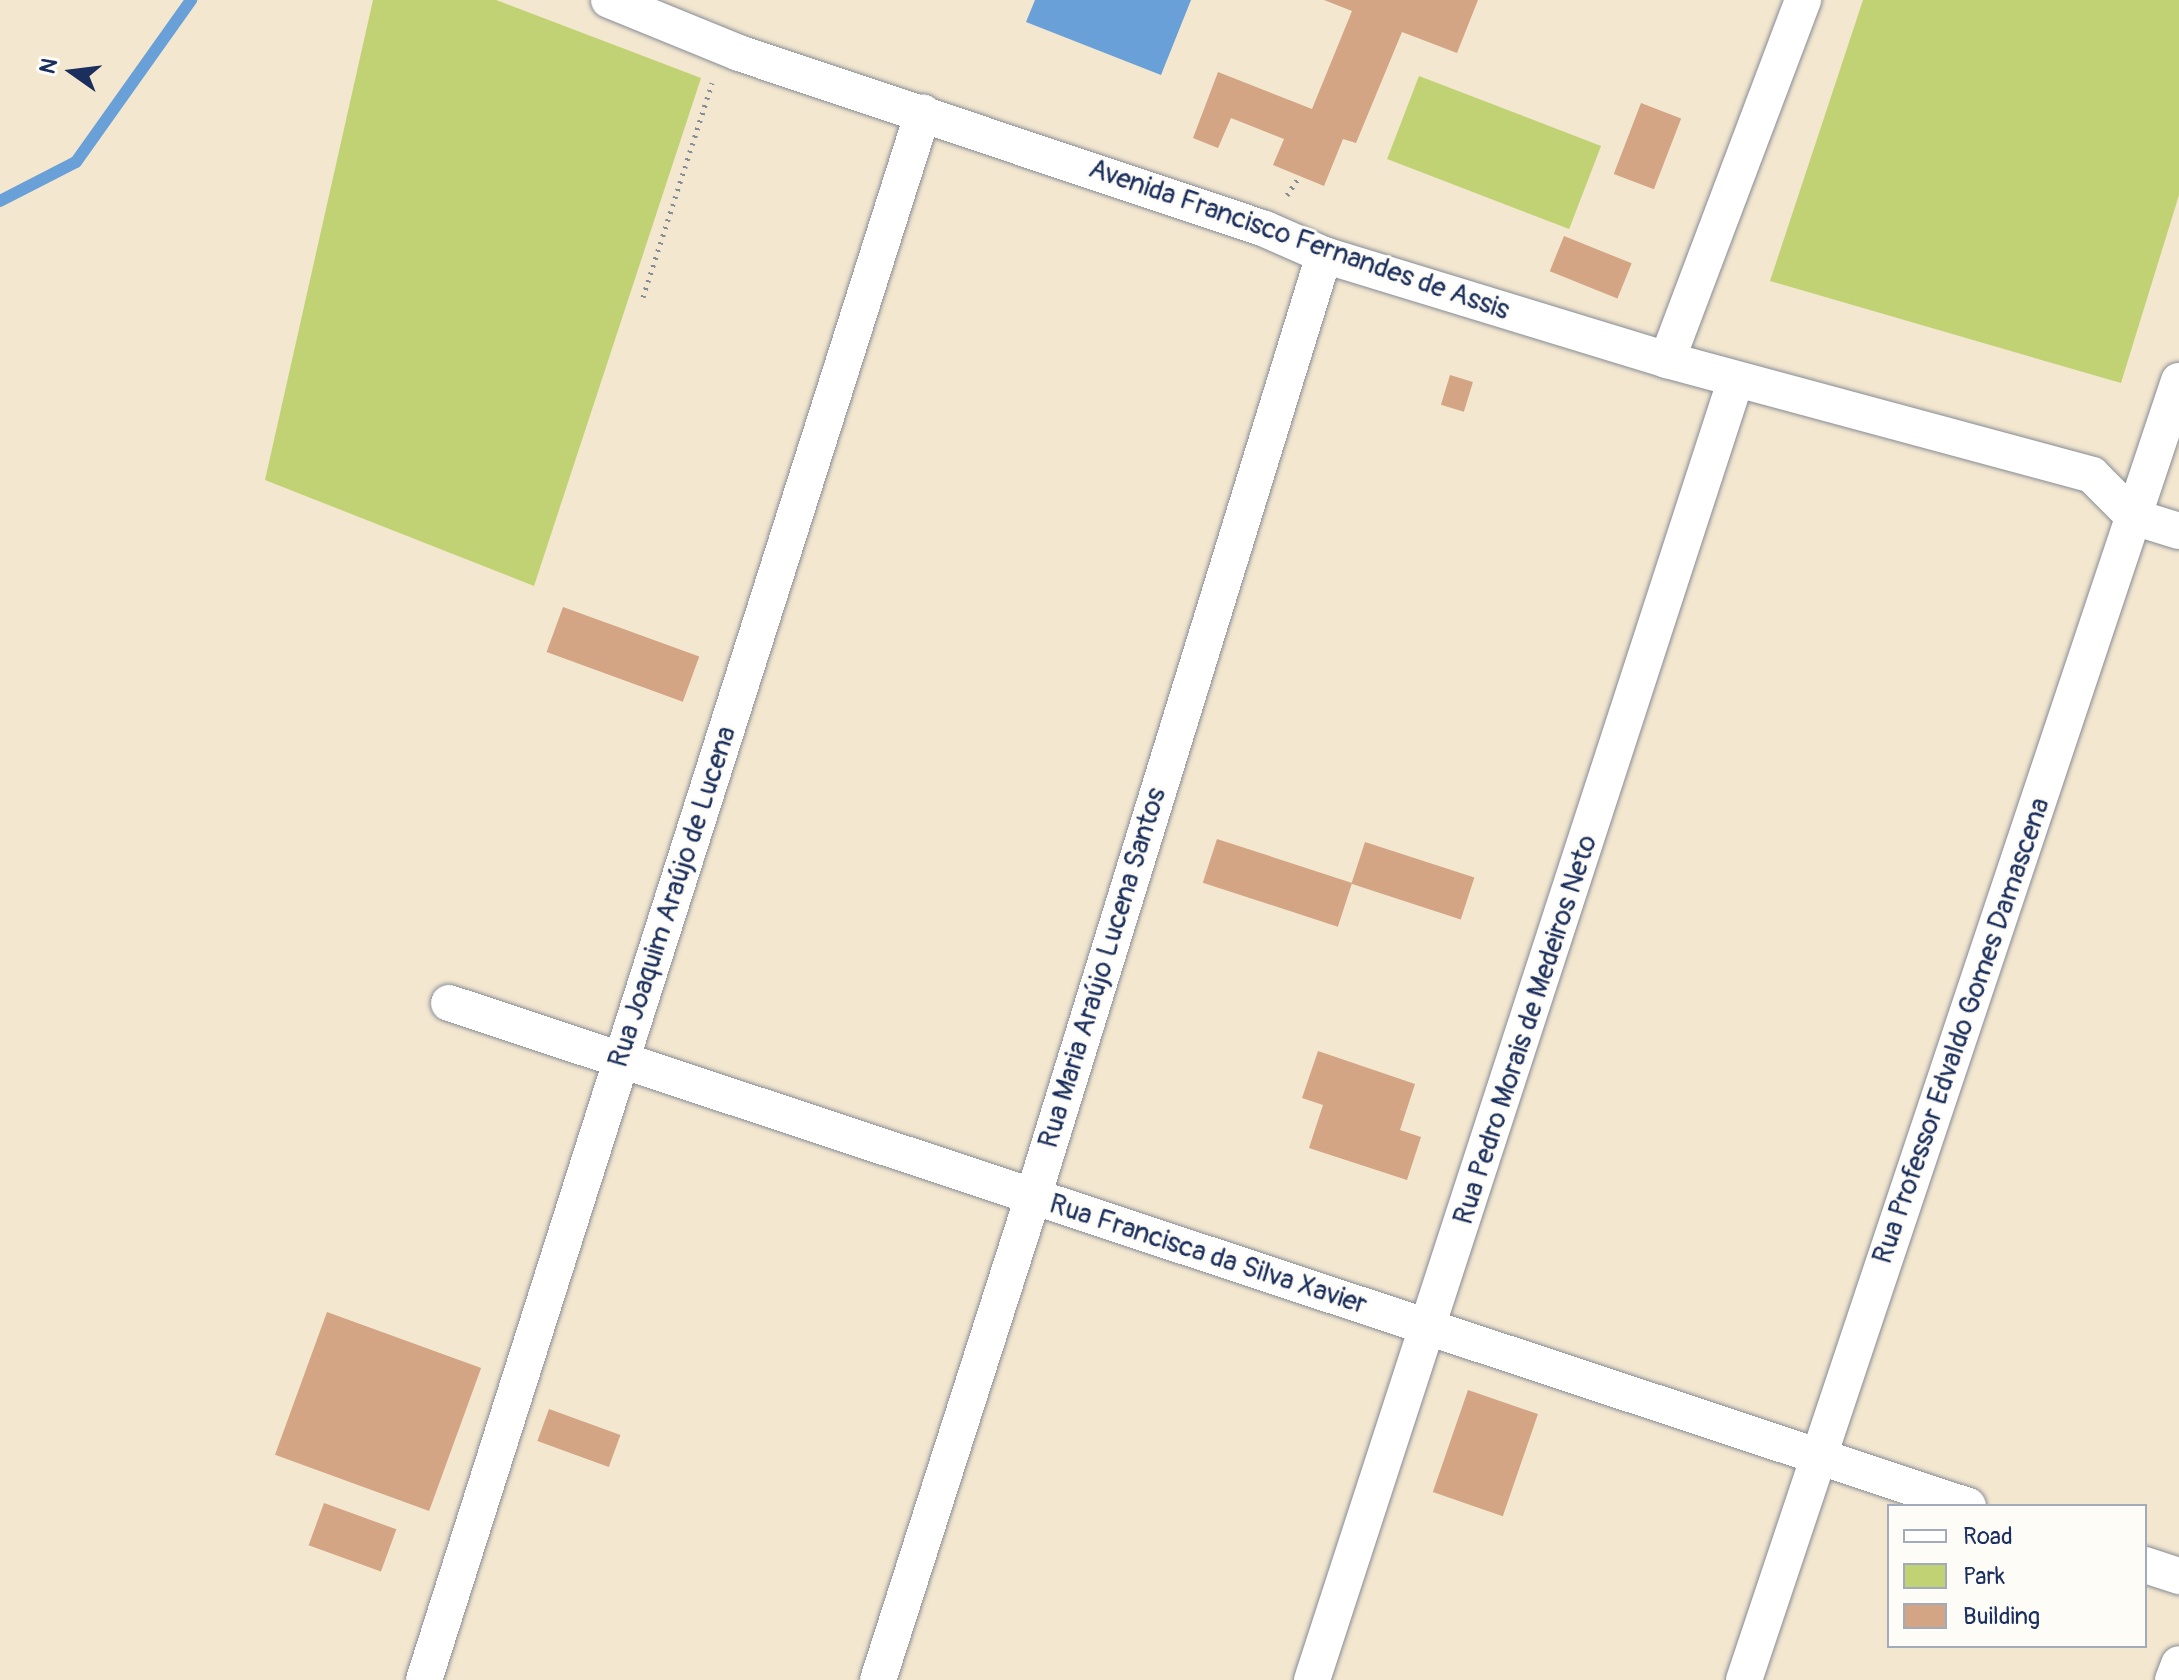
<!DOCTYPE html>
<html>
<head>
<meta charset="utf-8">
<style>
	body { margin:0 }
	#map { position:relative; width:2179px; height:1680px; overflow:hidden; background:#f3e7cf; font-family:Pangolin,sans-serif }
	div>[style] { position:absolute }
	.green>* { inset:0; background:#c1d275; transform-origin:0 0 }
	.water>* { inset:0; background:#68a0d7 }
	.stream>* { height:12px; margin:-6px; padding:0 6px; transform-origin:6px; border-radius:6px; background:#68a0d7 }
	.building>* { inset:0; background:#d3a585; transform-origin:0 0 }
	.path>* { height:5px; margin-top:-2.5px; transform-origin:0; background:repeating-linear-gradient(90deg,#878b96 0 2px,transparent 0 8px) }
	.roads { filter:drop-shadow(0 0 2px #878b96) drop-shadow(0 0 2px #878b96) }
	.minor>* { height:36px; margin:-18px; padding:0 18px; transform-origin:18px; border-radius:18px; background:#fff }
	span { translate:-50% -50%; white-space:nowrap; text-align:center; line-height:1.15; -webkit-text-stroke:6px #fdfcf7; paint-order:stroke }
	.street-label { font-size:28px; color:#1b2f5e }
	.legend { position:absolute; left:1887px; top:1504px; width:260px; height:144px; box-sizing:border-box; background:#fdfcf7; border:2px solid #a3aaba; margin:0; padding:10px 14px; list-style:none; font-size:24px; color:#1b2f5e }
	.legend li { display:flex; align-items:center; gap:16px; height:40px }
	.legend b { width:40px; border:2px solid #a3aaba }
	.north { position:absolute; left:32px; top:32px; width:80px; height:80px; -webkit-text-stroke:6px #fdfcf7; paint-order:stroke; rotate:284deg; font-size:22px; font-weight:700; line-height:32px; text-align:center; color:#1b2f5e }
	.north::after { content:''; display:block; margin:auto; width:28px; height:36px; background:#1b2f5e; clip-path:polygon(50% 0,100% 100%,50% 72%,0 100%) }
</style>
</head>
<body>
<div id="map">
	<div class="green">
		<i style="clip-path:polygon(373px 0,496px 0,701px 78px,534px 586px,265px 480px)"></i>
		<i style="clip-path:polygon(1863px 0,2179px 0,2179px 195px,2121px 383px,1770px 281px)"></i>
		<i style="left:1419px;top:76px;width:195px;height:89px;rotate:21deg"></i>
	</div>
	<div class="water">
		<i style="clip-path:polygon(1035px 0,1191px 0,1161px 75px,1026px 22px)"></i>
	</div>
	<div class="stream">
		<i style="left:0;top:201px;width:85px;rotate:-27.2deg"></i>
		<i style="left:76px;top:162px;width:199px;rotate:-54.6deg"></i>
	</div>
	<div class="building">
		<i style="clip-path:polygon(1324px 0,1478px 0,1457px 53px,1402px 32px,1356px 143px,1343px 139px,1324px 186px,1273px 165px,1284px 139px,1231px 118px,1218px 148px,1193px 138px,1218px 72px,1312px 109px,1352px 11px)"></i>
		<i style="left:1641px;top:103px;width:43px;height:76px;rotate:21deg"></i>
		<i style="left:1564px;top:236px;width:73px;height:38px;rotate:22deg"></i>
		<i style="left:1450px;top:375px;width:24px;height:31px;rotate:17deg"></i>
		<i style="left:563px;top:607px;width:145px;height:48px;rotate:20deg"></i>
		<i style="left:1217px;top:839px;width:142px;height:46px;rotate:18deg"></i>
		<i style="left:1365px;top:842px;width:115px;height:44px;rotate:18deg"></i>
		<i style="clip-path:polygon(1318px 1051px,1415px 1084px,1400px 1130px,1421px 1137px,1407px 1180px,1309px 1148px,1323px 1105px,1302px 1098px)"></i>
		<i style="left:327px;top:1312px;width:164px;height:152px;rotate:20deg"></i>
		<i style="left:1468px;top:1390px;width:74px;height:108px;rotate:19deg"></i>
		<i style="left:549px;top:1409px;width:76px;height:34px;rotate:20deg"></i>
		<i style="left:324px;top:1503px;width:77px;height:45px;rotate:20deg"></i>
	</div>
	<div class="path">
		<i style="left:1287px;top:195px;width:23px;rotate:-56deg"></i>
		<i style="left:643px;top:297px;width:225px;rotate:-72.1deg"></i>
	</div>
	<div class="roads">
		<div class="minor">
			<i style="left:609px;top:0;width:140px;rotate:22.2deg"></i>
			<i style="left:739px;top:53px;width:555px;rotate:18.5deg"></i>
			<i style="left:1265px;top:229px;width:64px;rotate:23.8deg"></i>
			<i style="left:1324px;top:255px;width:359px;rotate:17deg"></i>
			<i style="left:1667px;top:360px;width:440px;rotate:15.1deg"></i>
			<i style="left:2092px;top:475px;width:59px;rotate:45deg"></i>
			<i style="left:2134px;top:517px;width:47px;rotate:17.3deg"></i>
			<i style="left:1667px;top:360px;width:385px;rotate:-69.3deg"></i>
			<i style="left:449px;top:1003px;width:1600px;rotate:18.32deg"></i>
			<i style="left:2145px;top:1565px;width:36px;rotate:18deg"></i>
			<i style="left:424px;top:1680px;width:1645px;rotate:-72.34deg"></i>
			<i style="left:878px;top:1680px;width:507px;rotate:-72.21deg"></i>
			<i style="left:1033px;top:1197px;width:986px;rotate:-72.83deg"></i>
			<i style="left:1312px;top:1680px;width:1368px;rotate:-71.95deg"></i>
			<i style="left:1744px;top:1680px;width:1370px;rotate:-71.49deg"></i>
			<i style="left:2173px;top:1680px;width:17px;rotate:-69deg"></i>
		</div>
	</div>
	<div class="street-label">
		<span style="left:1299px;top:240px;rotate:19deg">Avenida Francisco Fernandes de Assis</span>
		<span style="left:673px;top:897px;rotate:-72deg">Rua Joaquim Araújo de Lucena</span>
		<span style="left:1103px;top:968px;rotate:-73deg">Rua Maria Araújo Lucena Santos</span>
		<span style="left:1526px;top:1030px;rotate:-72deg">Rua Pedro Morais de Medeiros Neto</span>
		<span style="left:1962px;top:1031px;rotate:-71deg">Rua Professor Edvaldo Gomes Damascena</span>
		<span style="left:1208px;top:1255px;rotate:18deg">Rua Francisca da Silva Xavier</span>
	</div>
	<ul class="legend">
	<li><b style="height:10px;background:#fff"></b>Road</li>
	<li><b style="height:22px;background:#c1d275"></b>Park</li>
	<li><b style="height:22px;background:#d3a585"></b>Building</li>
	</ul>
	<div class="north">N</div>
</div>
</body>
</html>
